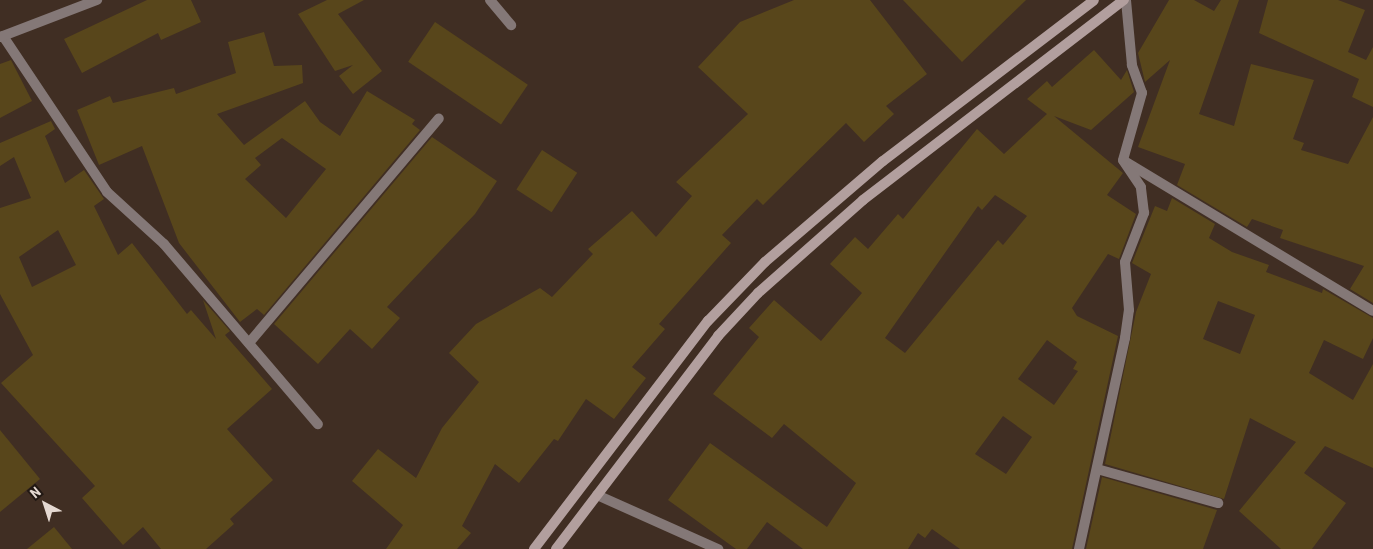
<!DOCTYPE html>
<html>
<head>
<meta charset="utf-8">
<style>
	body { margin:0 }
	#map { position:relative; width:1373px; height:549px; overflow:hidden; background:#402e23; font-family:"Roboto Condensed",sans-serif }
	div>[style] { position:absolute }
	.building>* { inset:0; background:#58461b; transform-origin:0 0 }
	.street>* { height:10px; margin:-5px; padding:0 5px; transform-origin:5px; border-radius:5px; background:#847877 }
	.secondary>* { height:10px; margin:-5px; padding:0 5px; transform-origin:5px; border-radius:5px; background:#b29f9e }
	span { translate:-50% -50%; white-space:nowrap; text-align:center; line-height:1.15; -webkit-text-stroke:4px #211813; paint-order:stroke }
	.north { position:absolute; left:20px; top:479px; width:50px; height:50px; -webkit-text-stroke:4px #211813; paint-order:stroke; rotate:320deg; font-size:14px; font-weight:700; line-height:20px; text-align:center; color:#e5d9d2 }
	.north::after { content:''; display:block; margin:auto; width:18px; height:22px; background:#e5d9d2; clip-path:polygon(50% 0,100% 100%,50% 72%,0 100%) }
</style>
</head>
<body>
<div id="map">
	<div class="building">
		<i style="clip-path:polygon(147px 0,191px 0,201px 22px,161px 40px,158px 33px,82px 73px,64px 39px)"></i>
		<i style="clip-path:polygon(327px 0,364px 0,338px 14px,382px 71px,353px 94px,339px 76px,353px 65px,335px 71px,298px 14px)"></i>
		<i style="clip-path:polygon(794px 0,870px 0,927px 74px,886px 106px,894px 114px,864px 142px,846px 123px,763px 205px,757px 199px,722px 235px,731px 243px,659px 324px,665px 329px,632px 367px,646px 378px,614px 419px,586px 399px,558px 441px,554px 439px,519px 483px,495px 464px,462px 526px,471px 533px,457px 549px,386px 549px,403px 525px,352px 481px,378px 449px,416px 478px,442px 428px,479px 382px,449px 353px,476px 324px,540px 288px,552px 297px,593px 254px,588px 249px,632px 211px,656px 237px,692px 196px,676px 182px,748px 114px,698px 67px,740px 22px)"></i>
		<i style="clip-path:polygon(903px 0,1026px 0,962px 62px)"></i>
		<i style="clip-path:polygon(1169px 0,1194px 0,1214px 11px,1221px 0,1239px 0,1199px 114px,1234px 126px,1251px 64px,1314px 80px,1293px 139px,1304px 143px,1301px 150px,1348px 164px,1373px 117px,1373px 303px,1350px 289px,1364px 266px,1280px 238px,1283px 230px,1252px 219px,1247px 227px,1177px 185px,1185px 164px,1138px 147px,1170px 60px,1145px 82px,1138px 53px)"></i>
		<i style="clip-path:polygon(1268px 0,1338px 0,1365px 10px,1348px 52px,1366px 60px,1373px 47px,1373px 107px,1352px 97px,1359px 79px,1259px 33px)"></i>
		<i style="left:435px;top:22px;width:112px;height:48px;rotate:34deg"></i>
		<i style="clip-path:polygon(evenodd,264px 32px,274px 66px,302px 65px,303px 83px,217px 114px,244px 145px,305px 101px,320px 122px,340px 136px,367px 91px,415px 120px,412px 124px,420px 130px,264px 315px,257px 309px,240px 322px,179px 243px,142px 146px,99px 165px,77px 110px,110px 96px,113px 103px,174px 88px,176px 94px,236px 73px,228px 42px,264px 32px,282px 138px,326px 169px,286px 218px,245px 179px,261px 165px,255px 158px,282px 138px)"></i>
		<i style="clip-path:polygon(evenodd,1094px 50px,1121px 80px,1127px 70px,1134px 92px,1091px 130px,1054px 116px,1123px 173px,1107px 195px,1136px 214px,1119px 259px,1108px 254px,1072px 308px,1077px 316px,1118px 336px,1072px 549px,960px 549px,932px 529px,925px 538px,918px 533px,908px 549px,803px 549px,767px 522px,747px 549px,736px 549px,668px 500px,710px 443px,827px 527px,856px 483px,784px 424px,772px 438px,713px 394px,759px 337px,749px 328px,774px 300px,821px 341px,862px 293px,830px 264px,855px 237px,868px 249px,898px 214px,903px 219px,977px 129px,1004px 154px,1047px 114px,1027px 99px,1047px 81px,1052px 87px,1094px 50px,995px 195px,1027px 216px,1003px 245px,998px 240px,905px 353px,885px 338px,978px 206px,982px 210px,995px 195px,1094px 50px,1047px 340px,1077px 362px,1073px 369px,1078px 371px,1054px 405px,1018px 379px,1047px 340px,1094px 50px,1003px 416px,1032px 437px,1006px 474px,975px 454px,1003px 416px)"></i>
		<i style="clip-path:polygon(11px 60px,32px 101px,0 118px,0 64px)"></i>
		<i style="clip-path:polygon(evenodd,51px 121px,55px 129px,45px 136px,65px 183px,84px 170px,104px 199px,94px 206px,118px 255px,132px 243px,187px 314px,191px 310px,216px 339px,203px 300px,230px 331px,225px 335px,272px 389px,227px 429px,273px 480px,230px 519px,234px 524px,206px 549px,161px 549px,143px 527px,123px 545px,82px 498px,95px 486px,1px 383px,33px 355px,0 294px,0 208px,31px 198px,14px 157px,0 166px,0 143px,51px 121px,58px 230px,76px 265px,32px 287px,19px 257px,58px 230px)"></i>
		<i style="clip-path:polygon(432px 137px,497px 181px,475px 214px,387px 307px,400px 318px,372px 349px,350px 329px,318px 364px,274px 324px)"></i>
		<i style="left:542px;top:150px;width:42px;height:47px;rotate:33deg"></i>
		<i style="clip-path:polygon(evenodd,1172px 198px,1215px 224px,1209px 238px,1232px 252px,1269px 265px,1266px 272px,1322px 293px,1323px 289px,1373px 318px,1373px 338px,1363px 359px,1324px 340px,1309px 373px,1353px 400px,1373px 364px,1373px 468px,1325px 446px,1304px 473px,1346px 503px,1312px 549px,1281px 549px,1239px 511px,1296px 442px,1250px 418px,1224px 499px,1105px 464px,1136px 312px,1151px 274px,1132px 263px,1155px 206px,1167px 211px,1172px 198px,1218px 301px,1255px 315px,1240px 354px,1203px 339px,1218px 301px)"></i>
		<i style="clip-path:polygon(0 430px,40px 479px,0 512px)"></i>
		<i style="clip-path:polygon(1102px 477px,1217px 510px,1203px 549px,1086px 549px)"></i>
		<i style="clip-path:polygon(54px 527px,72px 549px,27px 549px)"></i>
	</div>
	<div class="street">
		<i style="left:490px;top:0;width:33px;rotate:50deg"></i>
		<i style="left:3px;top:36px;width:187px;rotate:56.3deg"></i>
		<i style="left:107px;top:192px;width:77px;rotate:42.4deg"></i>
		<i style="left:164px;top:244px;width:237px;rotate:49.5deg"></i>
		<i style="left:0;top:37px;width:104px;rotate:-20.9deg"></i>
		<i style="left:1126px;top:162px;width:288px;rotate:31.1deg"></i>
		<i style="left:249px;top:343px;width:294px;rotate:-49.8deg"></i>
		<i style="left:1097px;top:469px;width:126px;rotate:15.7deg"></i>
		<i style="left:597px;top:495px;width:133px;rotate:24.1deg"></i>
		<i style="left:1079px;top:549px;width:216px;rotate:-77.7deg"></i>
		<i style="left:1125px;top:338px;width:28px;rotate:-82deg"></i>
		<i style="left:1129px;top:310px;width:48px;rotate:-94.8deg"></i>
		<i style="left:1125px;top:262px;width:53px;rotate:-68.8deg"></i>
		<i style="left:1144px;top:213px;width:26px;rotate:-97deg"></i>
		<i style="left:1141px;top:187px;width:32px;rotate:-124deg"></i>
		<i style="left:1123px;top:160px;width:70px;rotate:-74.2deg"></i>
		<i style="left:1142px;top:93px;width:30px;rotate:-110deg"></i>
		<i style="left:1132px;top:65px;width:65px;rotate:-95.3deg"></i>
	</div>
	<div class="secondary">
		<i style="left:534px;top:549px;width:287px;rotate:-52.7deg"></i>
		<i style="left:708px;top:321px;width:82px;rotate:-46deg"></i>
		<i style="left:765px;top:262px;width:155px;rotate:-40.6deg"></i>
		<i style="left:883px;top:161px;width:265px;rotate:-37.3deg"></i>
		<i style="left:556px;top:549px;width:268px;rotate:-52.7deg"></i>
		<i style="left:718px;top:336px;width:59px;rotate:-47.1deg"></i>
		<i style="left:758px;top:293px;width:140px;rotate:-41.5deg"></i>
		<i style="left:863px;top:200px;width:329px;rotate:-37.5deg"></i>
	</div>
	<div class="north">N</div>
</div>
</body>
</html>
